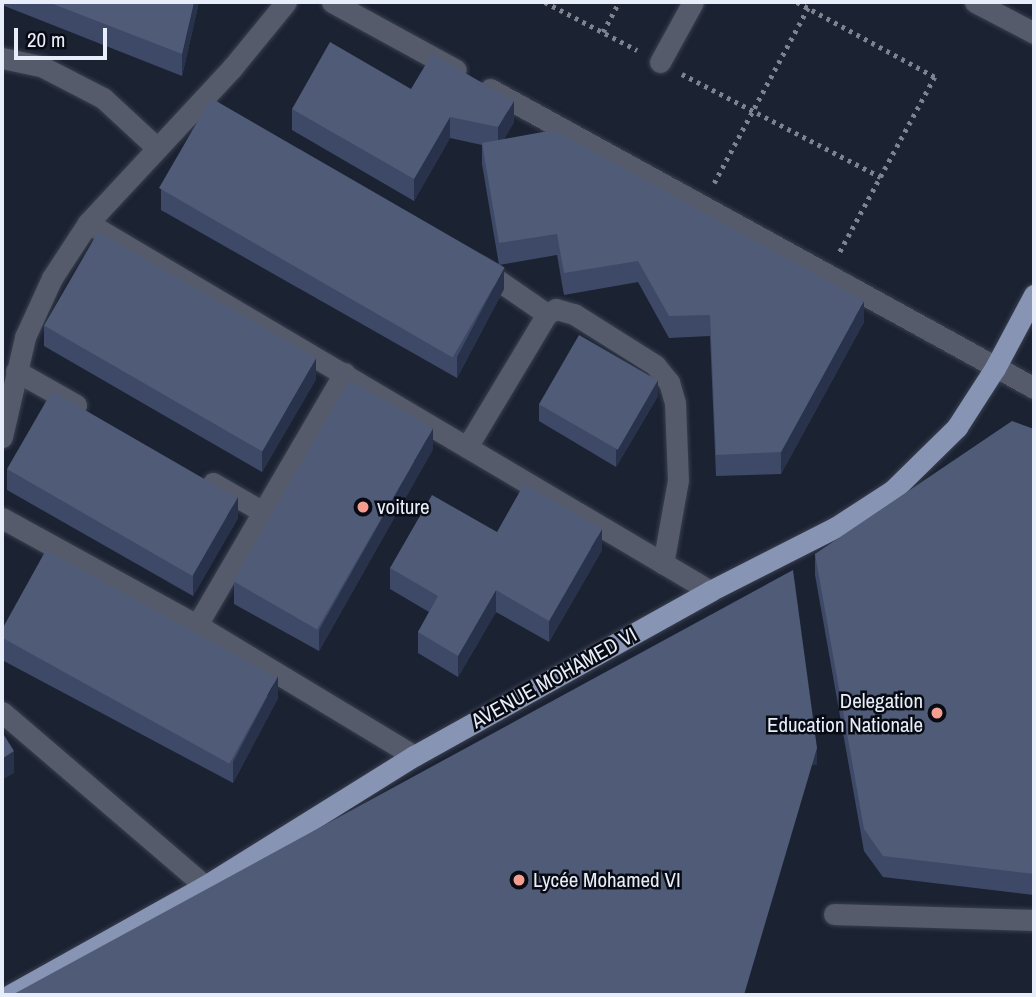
<!DOCTYPE html>
<html>
<head>
<meta charset="utf-8">
<style>
	body { margin:0 }
	#map { position:relative; width:1036px; height:997px; overflow:hidden; background:#1b2232; font-family:"Archivo Narrow",sans-serif }
	div>[style] { position:absolute }
	.path>* { height:4.5px; margin-top:-2.25px; transform-origin:0; background:repeating-linear-gradient(90deg,#7d8391 0 3.5px,transparent 0 8.5px) }
	.roads { filter:drop-shadow(0 0 2px #383f4e) drop-shadow(0 0 2px #383f4e) }
	.minor>* { height:21px; margin:-10.5px; padding:0 10.5px; transform-origin:10.5px; border-radius:10.5px; background:#555b6a }
	.major>* { height:21px; margin:-10.5px; padding:0 10.5px; transform-origin:10.5px; border-radius:10.5px; background:#8794b3 }
	.wall>* { inset:0; background:#3d4967 }
	.shaded-wall>* { inset:0; background:#28324b; transform-origin:0 0 }
	.building>* { inset:0; background:#4f5b77; transform-origin:0 0 }
	.dots>* { width:19px; height:19px; translate:-50% -50%; box-sizing:border-box; border:4px solid #080b13; border-radius:50% }
	span { translate:-50% -50%; white-space:nowrap; text-align:center; line-height:1.15; -webkit-text-stroke:5px #080b13; paint-order:stroke }
	.poi-label { font-size:21px; color:#e8eef9 }
	.left { translate:0 -50%; text-align:left }
	.right { translate:-100% -50%; text-align:right }
	.street-label { font-size:21px; color:#e8eef9 }
	.frame { position:absolute; inset:0; border:4px solid #e8eef9; pointer-events:none }
	.scale { position:absolute; left:14px; top:28px; width:93px; height:32px; box-sizing:border-box; border:4px solid #e8eef9; border-top:0; padding-left:9px; font-size:21px; line-height:24px; white-space:nowrap; color:#e8eef9; -webkit-text-stroke:5px #080b13; paint-order:stroke }
</style>
</head>
<body>
<div id="map">
	<div class="path">
		<i style="left:545px;top:2px;width:104px;rotate:27.6deg"></i>
		<i style="left:797px;top:2px;width:157px;rotate:28.5deg"></i>
		<i style="left:935px;top:77px;width:201px;rotate:118.5deg"></i>
		<i style="left:603px;top:32px;width:34px;rotate:-62deg"></i>
		<i style="left:682px;top:74px;width:224px;rotate:27.4deg"></i>
		<i style="left:714px;top:183px;width:199px;rotate:-61.8deg"></i>
	</div>
	<div class="roads">
		<div class="minor">
			<i style="left:332px;top:2px;width:141px;rotate:28.7deg"></i>
			<i style="left:975px;top:2px;width:67px;rotate:27.7deg"></i>
			<i style="left:2px;top:58px;width:40px;rotate:12deg"></i>
			<i style="left:41px;top:66px;width:70px;rotate:27.3deg"></i>
			<i style="left:103px;top:98px;width:74px;rotate:42.8deg"></i>
			<i style="left:660px;top:62px;width:68px;rotate:-61.2deg"></i>
			<i style="left:490px;top:89px;width:621px;rotate:28.79deg"></i>
			<i style="left:88px;top:223px;width:723px;rotate:30.61deg"></i>
			<i style="left:480px;top:268px;width:81px;rotate:34.5deg"></i>
			<i style="left:16px;top:371px;width:69px;rotate:29.5deg"></i>
			<i style="left:2px;top:437px;width:103px;rotate:-77deg"></i>
			<i style="left:25px;top:337px;width:65px;rotate:-65.4deg"></i>
			<i style="left:52px;top:278px;width:66px;rotate:-56.8deg"></i>
			<i style="left:88px;top:223px;width:212px;rotate:-47.1deg"></i>
			<i style="left:232px;top:68px;width:85px;rotate:-50.7deg"></i>
			<i style="left:467px;top:447px;width:155px;rotate:-59deg"></i>
			<i style="left:547px;top:314px;width:10px;rotate:-29deg"></i>
			<i style="left:556px;top:309px;width:19px;rotate:16deg"></i>
			<i style="left:574px;top:314px;width:96px;rotate:32.2deg"></i>
			<i style="left:655px;top:365px;width:22px;rotate:51deg"></i>
			<i style="left:669px;top:382px;width:22px;rotate:74deg"></i>
			<i style="left:675px;top:403px;width:77px;rotate:87.8deg"></i>
			<i style="left:678px;top:480px;width:85px;rotate:100.1deg"></i>
			<i style="left:213px;top:483px;width:58px;rotate:30.1deg"></i>
			<i style="left:2px;top:518px;width:222px;rotate:28.8deg"></i>
			<i style="left:197px;top:625px;width:253px;rotate:31.1deg"></i>
			<i style="left:197px;top:625px;width:292px;rotate:-59.7deg"></i>
			<i style="left:2px;top:712px;width:267px;rotate:40.6deg"></i>
			<i style="left:834px;top:914px;width:200px;rotate:1.7deg"></i>
		</div>
		<div class="major">
			<i style="left:10px;top:995px;width:223px;rotate:-29.2deg"></i>
			<i style="left:205px;top:886px;width:246px;rotate:-31.9deg"></i>
			<i style="left:414px;top:756px;width:339px;rotate:-29.1deg"></i>
			<i style="left:710px;top:591px;width:141px;rotate:-26.9deg"></i>
			<i style="left:836px;top:527px;width:68px;rotate:-33deg"></i>
			<i style="left:893px;top:490px;width:90px;rotate:-44.5deg"></i>
			<i style="left:957px;top:427px;width:70px;rotate:-57.2deg"></i>
			<i style="left:995px;top:368px;width:83px;rotate:-61.9deg"></i>
		</div>
	</div>
	<div class="wall">
		<i style="clip-path:polygon(2px 2px,199px 2px,182px 76px,2px 5px)"></i>
		<i style="clip-path:polygon(411px 89px,514px 122px,504px 139px,864px 322px,781px 474px,716px 476px,710px 336px,669px 338px,638px 282px,564px 295px,557px 255px,499px 265px,482px 164px,482px 145px,450px 138px,414px 201px,292px 130px,292px 109px)"></i>
		<i style="clip-path:polygon(161px 189px,504px 289px,457px 378px,161px 210px)"></i>
		<i style="clip-path:polygon(44px 325px,316px 379px,262px 472px,44px 346px)"></i>
		<i style="clip-path:polygon(658px 396px,616px 467px,539px 421px,539px 404px)"></i>
		<i style="clip-path:polygon(1034px 429px,1034px 895px,883px 877px,864px 851px,815px 575px,815px 554px)"></i>
		<i style="clip-path:polygon(433px 449px,319px 651px,234px 604px,234px 582px)"></i>
		<i style="clip-path:polygon(7px 469px,238px 518px,193px 596px,7px 490px)"></i>
		<i style="clip-path:polygon(497px 532px,602px 550px,549px 642px,496px 612px,458px 677px,418px 653px,418px 632px,429px 612px,390px 589px,390px 568px)"></i>
		<i style="clip-path:polygon(2px 637px,278px 698px,233px 783px,2px 660px)"></i>
	</div>
	<div class="shaded-wall">
		<i style="clip-path:polygon(194px 2px,199px 2px,182px 76px,182px 54px)"></i>
		<i style="clip-path:polygon(514px 101px,514px 122px,498px 149px,498px 127px)"></i>
		<i style="clip-path:polygon(450px 117px,450px 138px,414px 201px,414px 179px)"></i>
		<i style="clip-path:polygon(504px 268px,504px 289px,457px 378px,457px 357px)"></i>
		<i style="clip-path:polygon(864px 301px,864px 322px,781px 474px,781px 452px)"></i>
		<i style="clip-path:polygon(316px 358px,316px 379px,262px 472px,262px 451px)"></i>
		<i style="clip-path:polygon(658px 380px,658px 396px,616px 467px,616px 450px)"></i>
		<i style="clip-path:polygon(433px 428px,433px 449px,319px 651px,319px 630px)"></i>
		<i style="clip-path:polygon(238px 497px,238px 518px,193px 596px,193px 575px)"></i>
		<i style="clip-path:polygon(602px 529px,602px 550px,549px 642px,549px 621px)"></i>
		<i style="clip-path:polygon(496px 590px,496px 612px,458px 677px,458px 656px)"></i>
		<i style="clip-path:polygon(278px 676px,278px 698px,233px 783px,233px 762px)"></i>
		<i style="left:817px;top:748px;width:17px;height:258px;rotate:90deg"></i>
		<i style="clip-path:polygon(14px 751px,14px 773px,2px 780px,2px 759px)"></i>
	</div>
	<div class="building">
		<i style="clip-path:polygon(48px 2px,194px 2px,182px 54px)"></i>
		<i style="clip-path:polygon(330px 42px,411px 89px,432px 54px,514px 101px,498px 127px,450px 117px,414px 179px,292px 109px)"></i>
		<i style="left:211px;top:98px;width:339px;height:104px;rotate:30deg"></i>
		<i style="clip-path:polygon(554px 130px,864px 301px,781px 452px,716px 455px,710px 315px,669px 316px,638px 261px,564px 273px,557px 234px,499px 243px,482px 143px)"></i>
		<i style="left:98px;top:232px;width:252px;height:108px;rotate:30deg"></i>
		<i style="left:579px;top:335px;width:91px;height:80px;rotate:30deg"></i>
		<i style="left:349px;top:380px;width:97px;height:232px;rotate:30deg"></i>
		<i style="left:52px;top:391px;width:214px;height:90px;rotate:30deg"></i>
		<i style="clip-path:polygon(1012px 421px,1034px 429px,1034px 874px,883px 856px,864px 829px,815px 554px)"></i>
		<i style="clip-path:polygon(524px 484px,602px 529px,549px 621px,496px 590px,458px 656px,418px 632px,438px 596px,390px 568px,432px 495px,497px 532px)"></i>
		<i style="left:46px;top:550px;width:264px;height:98px;rotate:29deg"></i>
		<i style="clip-path:polygon(793px 570px,817px 748px,744px 995px,12px 995px)"></i>
		<i style="clip-path:polygon(2px 732px,14px 751px,2px 759px)"></i>
	</div>
	<div class="dots">
		<i style="left:363px;top:507px;background:#f59d8f"></i>
		<i style="left:937px;top:713px;background:#f59d8f"></i>
		<i style="left:519px;top:880px;background:#f59d8f"></i>
	</div>
	<div class="poi-label">
		<span class="left" style="left:377px;top:507px">voiture</span>
		<span class="right" style="left:923px;top:713px">Delegation<br>Education Nationale</span>
		<span class="left" style="left:533px;top:880px">Lycée Mohamed VI</span>
	</div>
	<div class="street-label">
		<span style="left:554px;top:678px;rotate:-29deg">AVENUE MOHAMED VI</span>
	</div>
	<div class="frame"></div>
	<div class="scale">20 m</div>
</div>
</body>
</html>
